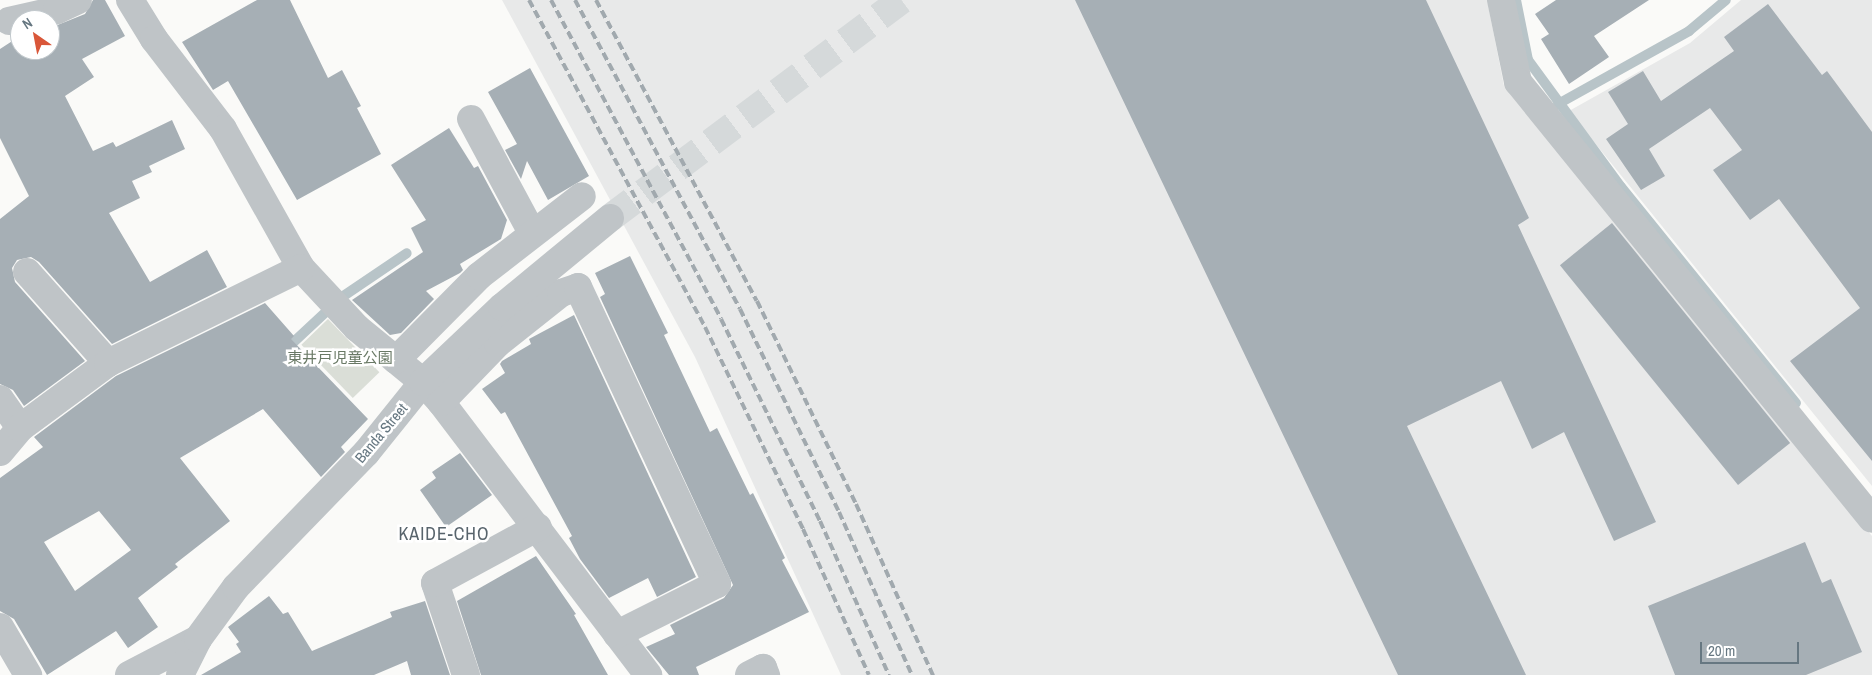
<!DOCTYPE html>
<html>
<head>
<meta charset="utf-8">
<style>
	body { margin:0 }
	#map { position:relative; width:1872px; height:675px; overflow:hidden; background:#fafaf8; font-family:"Archivo Narrow","Noto Sans JP",sans-serif }
	div>[style] { position:absolute }
	.built>* { inset:0; background:#e8e9e9 }
	.green>* { inset:0; background:#daded7; transform-origin:0 0 }
	.stream>* { height:10px; margin:-5px; padding:0 5px; transform-origin:5px; border-radius:5px; background:#b8c4c8 }
	.building>* { inset:0; background:#a6afb5; transform-origin:0 0 }
	.street-tunnel>* { height:28px; margin-top:-14px; transform-origin:0; background:repeating-linear-gradient(90deg,#d5d9da 0 28px,transparent 0 42px) }
	.street>* { height:28px; margin:-14px; padding:0 14px; transform-origin:14px; border-radius:14px; background:#bfc4c7 }
	.rail>* { height:4px; margin-top:-2px; transform-origin:0; background:repeating-linear-gradient(90deg,#a1a9ae 0 8px,transparent 0 12px) }
	span { translate:-50% -50%; white-space:nowrap; text-align:center; line-height:1.15; -webkit-text-stroke:5px #fff; paint-order:stroke }
	.park-label { font-size:15px; color:#697965 }
	.street-label { font-size:15px; color:#667781 }
	.quarter-label { font-size:18px; color:#58646c; letter-spacing:1px }
	.north { position:absolute; left:10px; top:10px; width:50px; height:50px; box-sizing:border-box; background:#fff; border:1px solid #c2c9cd; border-radius:50%; rotate:327deg; font-size:14px; font-weight:700; line-height:20px; text-align:center; color:#667781 }
	.north::after { content:''; display:block; margin:auto; width:18px; height:22px; background:#d95739; clip-path:polygon(50% 0,100% 100%,50% 72%,0 100%) }
	.scale { position:absolute; left:1700px; top:642px; width:99px; height:22px; box-sizing:border-box; border:2px solid #667781; border-top:0; padding-left:6px; font-size:15px; line-height:18px; white-space:nowrap; color:#667781; -webkit-text-stroke:4px #fff; paint-order:stroke }
</style>
</head>
<body>
<div id="map">
	<div class="built">
		<i style="clip-path:polygon(502px 0,1487px 0,1504px 86px,1872px 536px,1872px 675px,841px 675px,695px 357px)"></i>
		<i style="clip-path:polygon(1741px 0,1872px 0,1872px 486px,1569px 111px,1690px 43px)"></i>
	</div>
	<div class="green">
		<i style="left:328px;top:319px;width:74px;height:37px;rotate:46deg"></i>
	</div>
	<div class="stream">
		<i style="left:1516px;top:0;width:61px;rotate:78.7deg"></i>
		<i style="left:1528px;top:60px;width:157px;rotate:53.8deg"></i>
		<i style="left:1621px;top:187px;width:278px;rotate:51deg"></i>
		<i style="left:1558px;top:104px;width:150px;rotate:-29.1deg"></i>
		<i style="left:1689px;top:31px;width:48px;rotate:-40deg"></i>
		<i style="left:284px;top:351px;width:79px;rotate:-43deg"></i>
		<i style="left:342px;top:297px;width:78px;rotate:-34.1deg"></i>
	</div>
	<div class="building">
		<i style="clip-path:polygon(93px 0,105px 0,125px 36px,82px 59px,94px 77px,65px 96px,93px 151px,113px 142px,116px 147px,172px 120px,185px 149px,149px 166px,152px 172px,132px 181px,140px 198px,109px 213px,150px 282px,207px 250px,227px 287px,112px 344px,39px 262px,31px 257px,17px 260px,12px 268px,15px 282px,85px 361px,24px 406px,13px 390px,0 384px,0 219px,29px 196px,0 138px,0 49px,20px 36px,20px 50px,50px 50px,50px 28px,85px 14px)"></i>
		<i style="clip-path:polygon(257px 0,290px 0,328px 78px,342px 70px,361px 106px,357px 108px,381px 154px,297px 200px,228px 81px,213px 90px,182px 42px)"></i>
		<i style="clip-path:polygon(1075px 0,1426px 0,1529px 218px,1518px 225px,1656px 522px,1614px 541px,1564px 432px,1532px 449px,1501px 381px,1407px 426px,1526px 675px,1398px 675px)"></i>
		<i style="clip-path:polygon(1556px 0,1649px 0,1594px 36px,1609px 57px,1569px 84px,1541px 39px,1549px 34px,1535px 14px)"></i>
		<i style="clip-path:polygon(1768px 4px,1822px 75px,1827px 71px,1872px 132px,1872px 461px,1790px 361px,1860px 308px,1779px 199px,1750px 220px,1713px 170px,1742px 150px,1710px 108px,1649px 149px,1665px 176px,1641px 190px,1606px 139px,1628px 124px,1608px 92px,1643px 71px,1661px 101px,1734px 51px,1724px 37px)"></i>
		<i style="clip-path:polygon(530px 68px,589px 176px,548px 200px,527px 161px,521px 179px,505px 150px,517px 144px,488px 92px)"></i>
		<i style="clip-path:polygon(449px 128px,474px 168px,478px 166px,507px 220px,501px 239px,460px 264px,463px 270px,460px 273px,426px 291px,434px 299px,401px 333px,390px 335px,352px 300px,423px 252px,411px 228px,426px 220px,391px 165px)"></i>
		<i style="left:1612px;top:223px;width:283px;height:67px;rotate:51deg"></i>
		<i style="clip-path:polygon(630px 256px,668px 333px,664px 335px,710px 432px,717px 428px,750px 495px,753px 493px,785px 558px,782px 560px,809px 612px,696px 667px,699px 675px,669px 675px,646px 647px,675px 634px,670px 625px,724px 598px,733px 585px,600px 297px,605px 294px,595px 273px)"></i>
		<i style="clip-path:polygon(evenodd,265px 303px,294px 336px,291px 339px,368px 419px,341px 447px,345px 452px,321px 477px,263px 409px,180px 458px,230px 521px,175px 564px,178px 567px,138px 598px,158px 627px,128px 648px,116px 631px,47px 675px,14px 619px,0 611px,0 478px,43px 447px,34px 437px,116px 376px,265px 303px,99px 511px,131px 550px,75px 591px,44px 542px,99px 511px)"></i>
		<i style="clip-path:polygon(574px 315px,696px 577px,657px 597px,648px 578px,609px 598px,580px 559px,569px 538px,572px 536px,505px 412px,501px 414px,482px 389px,505px 373px,500px 364px,502px 361px,531px 344px,529px 339px)"></i>
		<i style="clip-path:polygon(460px 453px,492px 495px,446px 527px,420px 490px,436px 478px,432px 472px)"></i>
		<i style="clip-path:polygon(1805px 542px,1822px 583px,1831px 579px,1862px 652px,1806px 675px,1675px 675px,1648px 606px)"></i>
		<i style="clip-path:polygon(536px 556px,576px 614px,574px 615px,608px 675px,481px 675px,457px 601px)"></i>
		<i style="clip-path:polygon(269px 596px,283px 614px,288px 612px,312px 651px,392px 617px,390px 612px,425px 601px,450px 675px,411px 675px,407px 661px,374px 675px,201px 675px,241px 652px,236px 644px,239px 642px,228px 627px)"></i>
	</div>
	<div class="street-tunnel">
		<i style="left:610px;top:218px;width:364px;rotate:-36.8deg"></i>
	</div>
	<div class="street">
		<i style="left:130px;top:0;width:46px;rotate:58.4deg"></i>
		<i style="left:154px;top:39px;width:113px;rotate:52.5deg"></i>
		<i style="left:223px;top:129px;width:159px;rotate:60.7deg"></i>
		<i style="left:301px;top:268px;width:82px;rotate:47deg"></i>
		<i style="left:357px;top:328px;width:85px;rotate:39.3deg"></i>
		<i style="left:423px;top:382px;width:27px;rotate:48deg"></i>
		<i style="left:441px;top:402px;width:343px;rotate:52.8deg"></i>
		<i style="left:1501px;top:0;width:84px;rotate:78.3deg"></i>
		<i style="left:1518px;top:82px;width:562px;rotate:50.99deg"></i>
		<i style="left:9px;top:21px;width:49px;rotate:-12.9deg"></i>
		<i style="left:57px;top:10px;width:23px;rotate:-25deg"></i>
		<i style="left:471px;top:119px;width:129px;rotate:61.8deg"></i>
		<i style="left:27px;top:272px;width:122px;rotate:48.3deg"></i>
		<i style="left:396px;top:360px;width:118px;rotate:-45.3deg"></i>
		<i style="left:479px;top:276px;width:130px;rotate:-37.8deg"></i>
		<i style="left:0;top:399px;width:35px;rotate:55deg"></i>
		<i style="left:441px;top:402px;width:82px;rotate:-46deg"></i>
		<i style="left:498px;top:343px;width:80px;rotate:-38.4deg"></i>
		<i style="left:561px;top:293px;width:18px;rotate:-19deg"></i>
		<i style="left:578px;top:287px;width:328px;rotate:64.9deg"></i>
		<i style="left:717px;top:584px;width:112px;rotate:153.4deg"></i>
		<i style="left:0;top:452px;width:31px;rotate:-50deg"></i>
		<i style="left:20px;top:428px;width:109px;rotate:-36.5deg"></i>
		<i style="left:108px;top:363px;width:215px;rotate:-26.2deg"></i>
		<i style="left:0;top:627px;width:56px;rotate:59.7deg"></i>
		<i style="left:129px;top:675px;width:78px;rotate:-27.6deg"></i>
		<i style="left:180px;top:675px;width:40px;rotate:-63.4deg"></i>
		<i style="left:198px;top:639px;width:64px;rotate:-53.8deg"></i>
		<i style="left:236px;top:587px;width:187px;rotate:-45.9deg"></i>
		<i style="left:366px;top:453px;width:91px;rotate:-51.2deg"></i>
		<i style="left:423px;top:382px;width:109px;rotate:-43.5deg"></i>
		<i style="left:502px;top:307px;width:140px;rotate:-39.5deg"></i>
		<i style="left:466px;top:675px;width:97px;rotate:-108.6deg"></i>
		<i style="left:435px;top:583px;width:117px;rotate:-28.5deg"></i>
		<i style="left:749px;top:675px;width:16px;rotate:-27deg"></i>
		<i style="left:763px;top:668px;width:8px;rotate:67deg"></i>
	</div>
	<div class="rail">
		<i style="left:529px;top:0;width:371px;rotate:61.7deg"></i>
		<i style="left:705px;top:327px;width:225px;rotate:64.1deg"></i>
		<i style="left:803px;top:529px;width:160px;rotate:65.7deg"></i>
		<i style="left:551px;top:0;width:361px;rotate:61.9deg"></i>
		<i style="left:721px;top:319px;width:225px;rotate:63.9deg"></i>
		<i style="left:820px;top:521px;width:169px;rotate:65.9deg"></i>
		<i style="left:575px;top:0;width:350px;rotate:61.9deg"></i>
		<i style="left:740px;top:309px;width:226px;rotate:64deg"></i>
		<i style="left:839px;top:512px;width:179px;rotate:65.9deg"></i>
		<i style="left:596px;top:0;width:341px;rotate:61.9deg"></i>
		<i style="left:757px;top:301px;width:226px;rotate:64deg"></i>
		<i style="left:856px;top:504px;width:188px;rotate:65.8deg"></i>
	</div>
	<div class="park-label">
		<span style="left:340px;top:358px">東井戸児童公園</span>
	</div>
	<div class="street-label">
		<span style="left:381px;top:433px;rotate:-50deg">Banda Street</span>
	</div>
	<div class="quarter-label">
		<span style="left:444px;top:534px">KAIDE-CHO</span>
	</div>
	<div class="north">N</div>
	<div class="scale">20 m</div>
</div>
</body>
</html>
